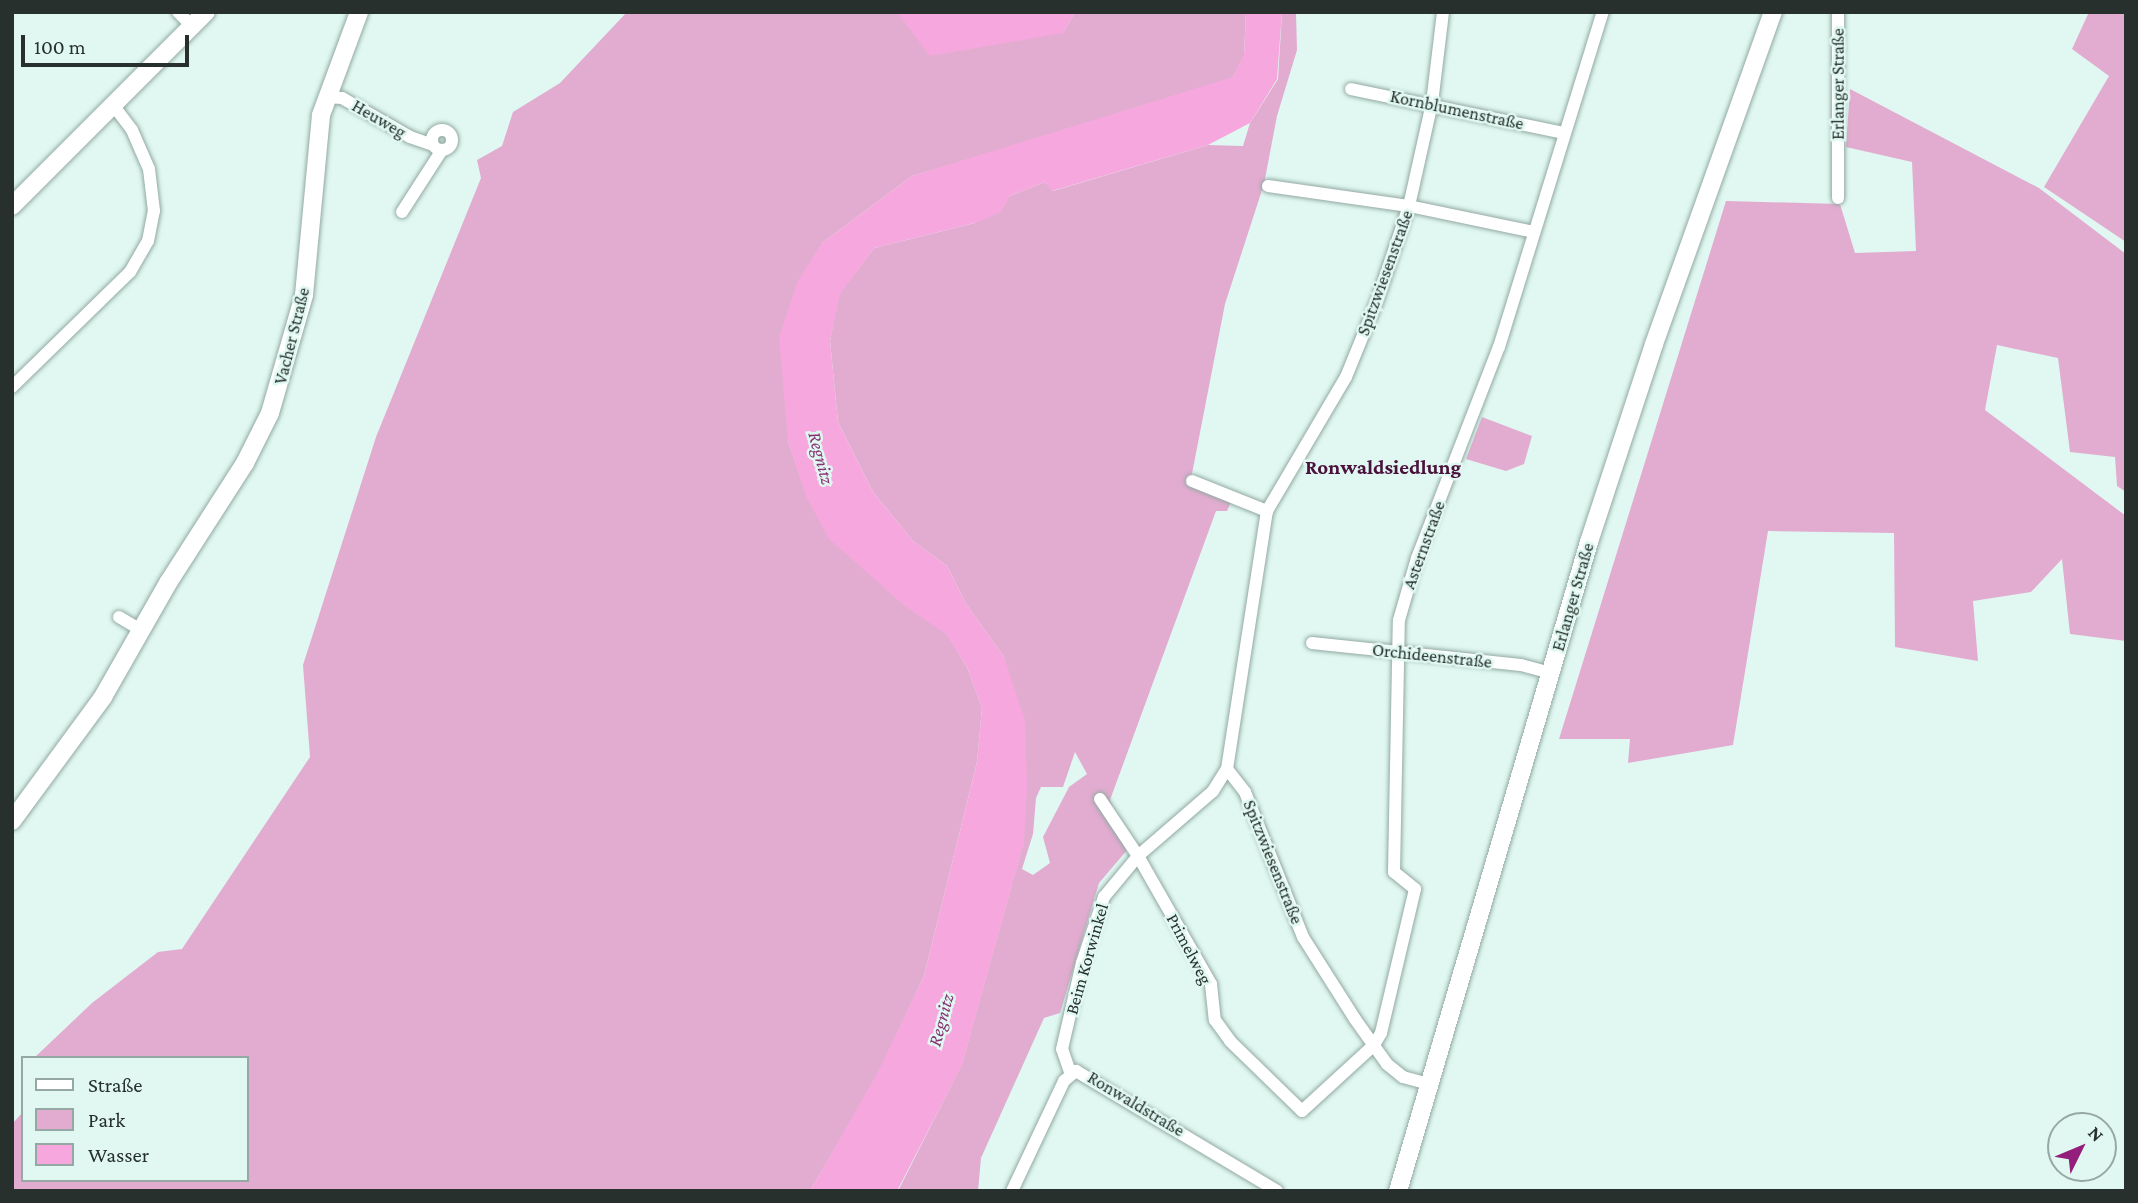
<!DOCTYPE html>
<html>
<head>
<meta charset="utf-8">
<style>
	body { margin:0 }
	#map { position:relative; width:2138px; height:1203px; overflow:hidden; background:#e0f8f1; font-family:"Crimson Pro",serif }
	div>[style] { position:absolute }
	.green>* { inset:0; background:#e2acd0 }
	.water>* { inset:0; background:#f6a8de }
	.roads { filter:drop-shadow(0 0 2px #93a9a3) drop-shadow(0 0 2px #93a9a3) }
	.street>* { height:12px; margin:-6px; padding:0 6px; transform-origin:6px; border-radius:6px; background:#fff }
	.street>.ring { margin:-6px; padding:0; box-sizing:content-box; background:none; border:12px solid #fff; border-radius:50% }
	.secondary>* { height:18px; margin:-9px; padding:0 9px; transform-origin:9px; border-radius:9px; background:#fff }
	span { translate:-50% -50%; white-space:nowrap; text-align:center; line-height:1.15; -webkit-text-stroke:5px #e0f8f1; paint-order:stroke }
	.street-label { font-size:18px; color:#27302d }
	.water-label { font-size:19px; color:#873072; font-style:italic }
	.quarter-label { font-size:21px; color:#49113c; font-weight:700 }
	.frame { position:absolute; inset:0; border:14px solid #27302d; pointer-events:none }
	.legend { position:absolute; left:21px; top:1056px; width:228px; height:126px; box-sizing:border-box; background:#e0f8f1; border:2px solid #96a8a3; margin:0; padding:9px 12px; list-style:none; font-size:21px; color:#27302d }
	.legend li { display:flex; align-items:center; gap:14px; height:35px }
	.legend b { width:35px; border:2px solid #96a8a3 }
	.north { position:absolute; left:2047px; top:1112px; width:70px; height:70px; box-sizing:border-box; background:#e0f8f1; border:2px solid #96a8a3; border-radius:50%; rotate:47deg; font-size:19px; font-weight:700; line-height:28px; text-align:center; color:#27302d }
	.north::after { content:''; display:block; margin:auto; width:24px; height:32px; background:#941e7b; clip-path:polygon(50% 0,100% 100%,50% 72%,0 100%) }
	.scale { position:absolute; left:21px; top:35px; width:168px; height:32px; box-sizing:border-box; border:4px solid #27302d; border-top:0; padding-left:9px; font-size:21px; line-height:24px; white-space:nowrap; color:#27302d; -webkit-text-stroke:5px #e0f8f1; paint-order:stroke }
</style>
</head>
<body>
<div id="map">
	<div class="green">
		<i style="clip-path:polygon(627px 12px,897px 12px,1063px 33px,1075px 12px,1246px 12px,1244px 56px,1233px 77px,1220px 85px,912px 176px,822px 243px,788px 441px,807px 496px,946px 633px,967px 667px,982px 708px,977px 762px,924px 976px,879px 1072px,810px 1191px,12px 1191px,12px 1124px,23px 1112px,23px 1180px,247px 1180px,247px 1058px,34px 1058px,92px 1003px,158px 952px,182px 949px,310px 757px,303px 665px,376px 437px,481px 178px,477px 160px,502px 146px,513px 112px,560px 83px)"></i>
		<i style="clip-path:polygon(evenodd,1282px 12px,1296px 12px,1297px 50px,1277px 116px,1264px 184px,1225px 304px,1190px 484px,1232px 500px,1227px 511px,1216px 511px,1110px 800px,1128px 849px,1099px 883px,1060px 1013px,1044px 1018px,981px 1158px,978px 1191px,898px 1191px,962px 1064px,1024px 841px,1004px 657px,966px 604px,947px 566px,913px 541px,873px 492px,838px 422px,830px 341px,839px 294px,874px 248px,975px 223px,1010px 196px,1045px 182px,1053px 191px,1208px 145px,1243px 146px,1250px 123px,1278px 79px,1282px 12px,1075px 752px,1087px 774px,1069px 787px,1043px 837px,1050px 863px,1033px 875px,1022px 869px,1033px 834px,1036px 798px,1041px 787px,1063px 787px,1075px 752px)"></i>
		<i style="clip-path:polygon(2089px 12px,2126px 12px,2126px 242px,2044px 187px,2109px 76px,2072px 49px)"></i>
		<i style="clip-path:polygon(1850px 89px,2039px 188px,2126px 254px,2126px 492px,2117px 486px,2115px 457px,2070px 452px,2058px 358px,1997px 345px,1985px 410px,2126px 516px,2126px 641px,2070px 634px,2062px 559px,2031px 592px,1973px 601px,1978px 661px,1895px 647px,1894px 533px,1768px 531px,1733px 745px,1628px 763px,1630px 739px,1559px 739px,1726px 201px,1840px 204px,1855px 253px,1916px 251px,1912px 162px,1846px 147px)"></i>
		<i style="clip-path:polygon(1482px 417px,1532px 436px,1524px 464px,1506px 471px,1466px 459px)"></i>
	</div>
	<div class="water">
		<i style="clip-path:polygon(897px 12px,1075px 12px,1063px 33px,930px 56px)"></i>
		<i style="clip-path:polygon(1246px 12px,1282px 12px,1277px 79px,1250px 123px,1208px 145px,1052px 191px,1045px 182px,1010px 196px,1001px 212px,975px 223px,874px 248px,840px 294px,830px 341px,838px 422px,873px 492px,913px 541px,947px 566px,966px 604px,1004px 657px,1025px 720px,1027px 787px,1024px 842px,962px 1065px,897px 1191px,810px 1191px,878px 1072px,924px 976px,977px 762px,982px 708px,967px 667px,946px 634px,905px 606px,829px 539px,806px 496px,788px 441px,779px 338px,798px 281px,822px 243px,912px 176px,1233px 77px,1244px 55px)"></i>
	</div>
	<div class="roads">
		<div class="street">
			<i style="left:178px;top:12px;width:20px;rotate:45deg"></i>
			<i style="left:1351px;top:89px;width:217px;rotate:11.7deg"></i>
			<i style="left:325px;top:97px;width:17px;rotate:3deg"></i>
			<i style="left:342px;top:98px;width:78px;rotate:29.8deg"></i>
			<i style="left:410px;top:137px;width:24px;rotate:19deg"></i>
			<i class="ring" style="left:432px;top:130px;width:8px;height:8px"></i>
			<i style="left:1268px;top:186px;width:142px;rotate:8.1deg"></i>
			<i style="left:1409px;top:206px;width:127px;rotate:11.8deg"></i>
			<i style="left:1838px;top:198px;width:186px;rotate:-90deg"></i>
			<i style="left:402px;top:212px;width:74px;rotate:-57.2deg"></i>
			<i style="left:12px;top:387px;width:165px;rotate:-44.3deg"></i>
			<i style="left:130px;top:272px;width:36px;rotate:-60deg"></i>
			<i style="left:148px;top:241px;width:31px;rotate:-79deg"></i>
			<i style="left:154px;top:211px;width:42px;rotate:-96.8deg"></i>
			<i style="left:149px;top:169px;width:43px;rotate:-113.6deg"></i>
			<i style="left:132px;top:130px;width:31px;rotate:-127deg"></i>
			<i style="left:1192px;top:481px;width:81px;rotate:21.8deg"></i>
			<i style="left:119px;top:617px;width:26px;rotate:31deg"></i>
			<i style="left:1312px;top:643px;width:210px;rotate:6deg"></i>
			<i style="left:1521px;top:665px;width:31px;rotate:15deg"></i>
			<i style="left:1100px;top:799px;width:69px;rotate:56.3deg"></i>
			<i style="left:1138px;top:856px;width:147px;rotate:60.3deg"></i>
			<i style="left:1211px;top:984px;width:36px;rotate:84deg"></i>
			<i style="left:1215px;top:1020px;width:26px;rotate:54deg"></i>
			<i style="left:1230px;top:1041px;width:100px;rotate:44.2deg"></i>
			<i style="left:1302px;top:1111px;width:98px;rotate:-42.5deg"></i>
			<i style="left:1374px;top:1045px;width:14px;rotate:-60deg"></i>
			<i style="left:1381px;top:1033px;width:148px;rotate:-76.7deg"></i>
			<i style="left:1415px;top:889px;width:27px;rotate:-141deg"></i>
			<i style="left:1394px;top:872px;width:252px;rotate:-88.9deg"></i>
			<i style="left:1399px;top:620px;width:65px;rotate:-73.8deg"></i>
			<i style="left:1417px;top:558px;width:226px;rotate:-68.8deg"></i>
			<i style="left:1499px;top:347px;width:351px;rotate:-72.8deg"></i>
			<i style="left:1070px;top:1072px;width:24px;rotate:-109deg"></i>
			<i style="left:1062px;top:1049px;width:88px;rotate:-76.9deg"></i>
			<i style="left:1082px;top:963px;width:70px;rotate:-71.6deg"></i>
			<i style="left:1104px;top:897px;width:53px;rotate:-50.3deg"></i>
			<i style="left:1138px;top:856px;width:99px;rotate:-40.9deg"></i>
			<i style="left:1213px;top:791px;width:26px;rotate:-58deg"></i>
			<i style="left:1429px;top:1084px;width:27px;rotate:-165deg"></i>
			<i style="left:1403px;top:1077px;width:21px;rotate:-141deg"></i>
			<i style="left:1387px;top:1064px;width:55px;rotate:-125.4deg"></i>
			<i style="left:1355px;top:1019px;width:97px;rotate:-122.4deg"></i>
			<i style="left:1303px;top:937px;width:156px;rotate:-111.8deg"></i>
			<i style="left:1245px;top:792px;width:29px;rotate:-128deg"></i>
			<i style="left:1227px;top:769px;width:261px;rotate:-81.2deg"></i>
			<i style="left:1267px;top:511px;width:156px;rotate:-59.5deg"></i>
			<i style="left:1346px;top:377px;width:82px;rotate:-67.8deg"></i>
			<i style="left:1377px;top:301px;width:100px;rotate:-71.4deg"></i>
			<i style="left:1409px;top:206px;width:106px;rotate:-77.4deg"></i>
			<i style="left:1432px;top:103px;width:92px;rotate:-83.1deg"></i>
			<i style="left:1012px;top:1191px;width:122px;rotate:-64.7deg"></i>
			<i style="left:1064px;top:1081px;width:16px;rotate:-40deg"></i>
			<i style="left:1076px;top:1071px;width:234px;rotate:30.8deg"></i>
		</div>
		<div class="secondary">
			<i style="left:12px;top:206px;width:274px;rotate:-45deg"></i>
			<i style="left:12px;top:821px;width:154px;rotate:-53.7deg"></i>
			<i style="left:103px;top:697px;width:131px;rotate:-60.3deg"></i>
			<i style="left:168px;top:583px;width:143px;rotate:-57.3deg"></i>
			<i style="left:245px;top:463px;width:56px;rotate:-63.4deg"></i>
			<i style="left:270px;top:413px;width:123px;rotate:-73.9deg"></i>
			<i style="left:304px;top:295px;width:181px;rotate:-84.6deg"></i>
			<i style="left:321px;top:115px;width:110px;rotate:-69.7deg"></i>
			<i style="left:1398px;top:1191px;width:677px;rotate:-73.6deg"></i>
			<i style="left:1589px;top:542px;width:208px;rotate:-71.8deg"></i>
			<i style="left:1654px;top:344px;width:353px;rotate:-70.3deg"></i>
		</div>
	</div>
	<div class="street-label">
		<span style="left:1838px;top:84px;rotate:-90deg">Erlanger Straße</span>
		<span style="left:1457px;top:110px;rotate:12deg">Kornblumenstraße</span>
		<span style="left:379px;top:119px;rotate:30deg">Heuweg</span>
		<span style="left:1385px;top:273px;rotate:-70deg">Spitzwiesenstraße</span>
		<span style="left:292px;top:336px;rotate:-76deg">Vacher Straße</span>
		<span style="left:1424px;top:545px;rotate:-70deg">Asternstraße</span>
		<span style="left:1573px;top:597px;rotate:-74deg">Erlanger Straße</span>
		<span style="left:1432px;top:656px;rotate:6deg">Orchideenstraße</span>
		<span style="left:1273px;top:862px;rotate:68deg">Spitzwiesenstraße</span>
		<span style="left:1189px;top:949px;rotate:62deg">Primelweg</span>
		<span style="left:1087px;top:959px;rotate:-74deg">Beim Korwinkel</span>
		<span style="left:1136px;top:1104px;rotate:31deg">Ronwaldstraße</span>
	</div>
	<div class="water-label">
		<span style="left:821px;top:458px;rotate:75deg">Regnitz</span>
		<span style="left:941px;top:1020px;rotate:-75deg">Regnitz</span>
	</div>
	<div class="quarter-label">
		<span style="left:1383px;top:467px">Ronwaldsiedlung</span>
	</div>
	<div class="frame"></div>
	<ul class="legend">
	<li><b style="height:9px;background:#fff"></b>Straße</li>
	<li><b style="height:19px;background:#e2acd0"></b>Park</li>
	<li><b style="height:19px;background:#f6a8de"></b>Wasser</li>
	</ul>
	<div class="north">N</div>
	<div class="scale">100 m</div>
</div>
</body>
</html>
